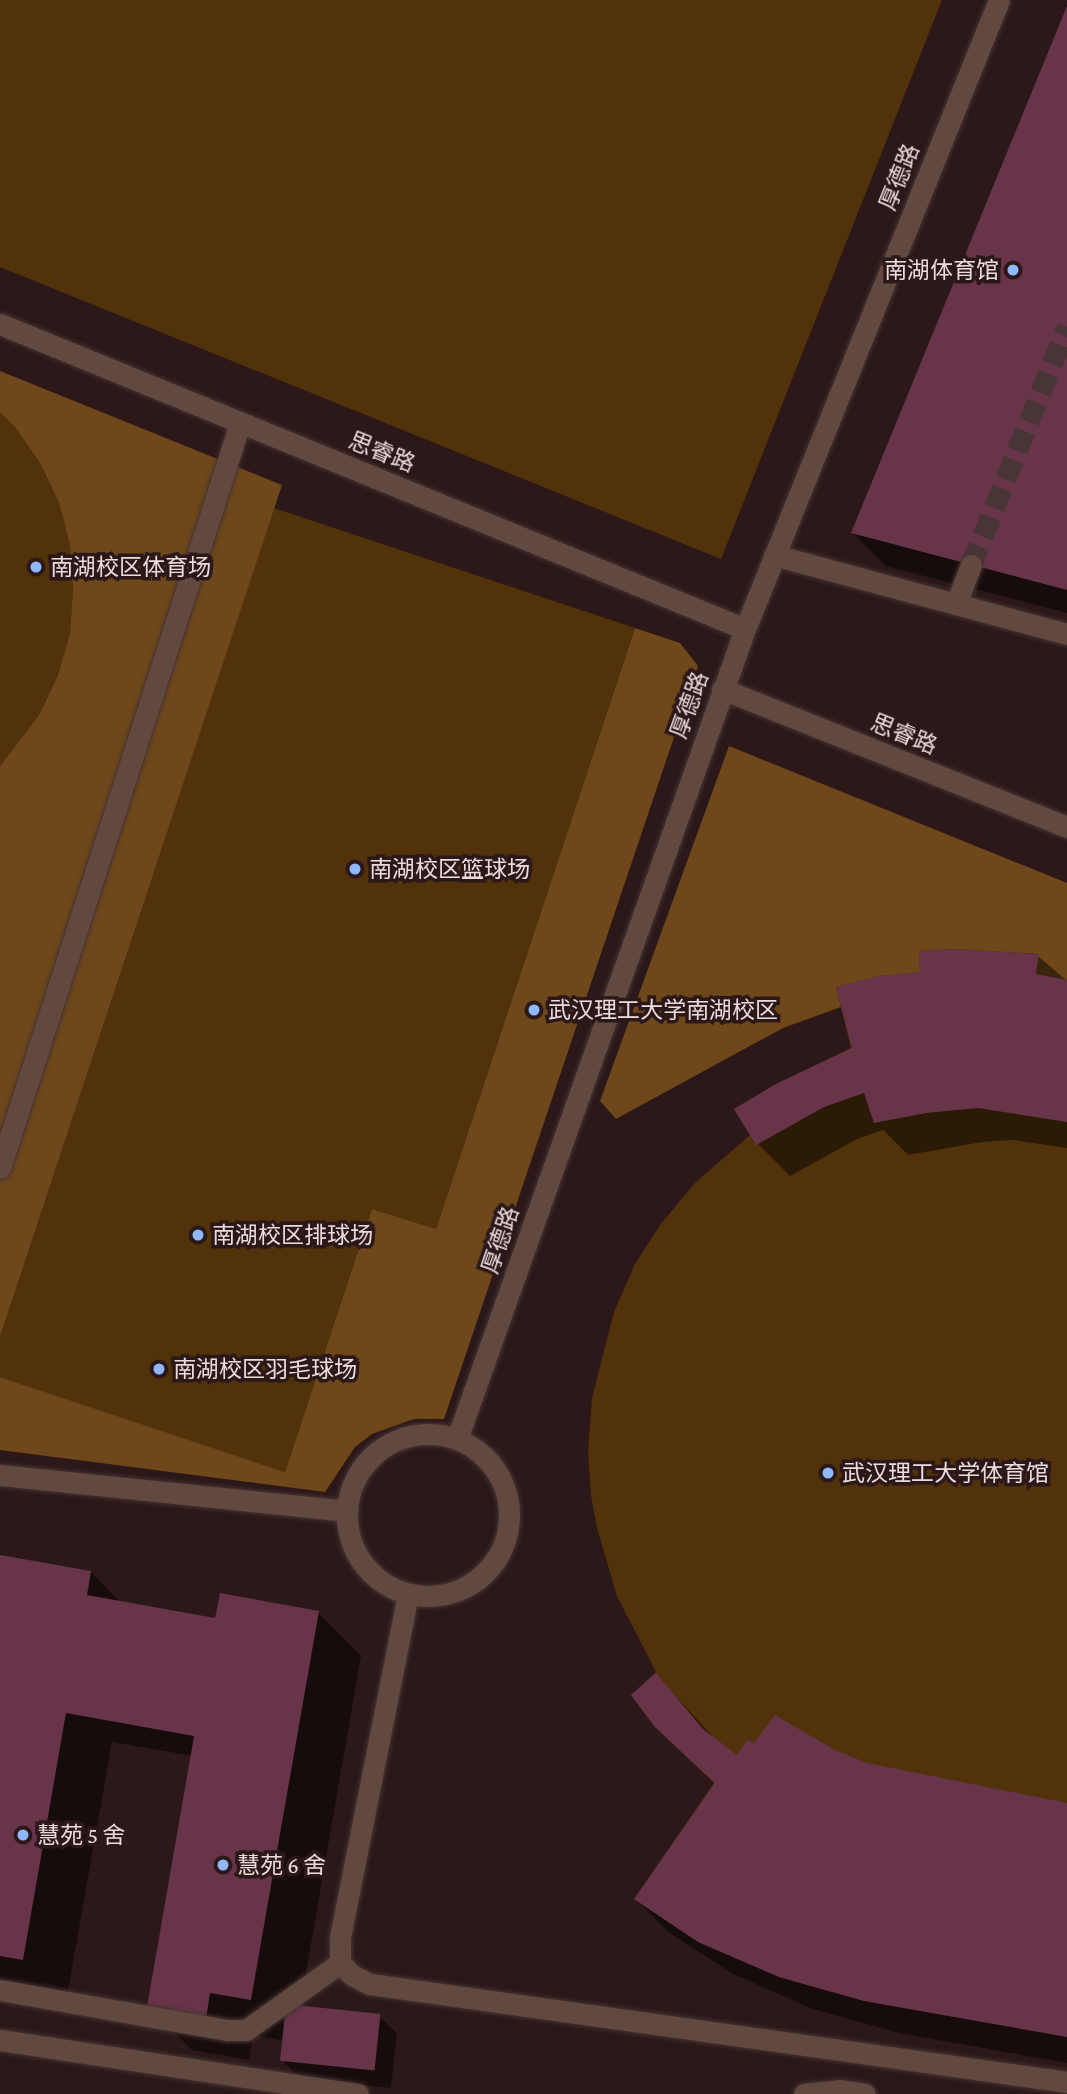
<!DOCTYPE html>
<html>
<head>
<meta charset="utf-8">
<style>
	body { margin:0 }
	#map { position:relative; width:1067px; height:2094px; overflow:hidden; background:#2c1818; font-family:"Crimson Pro","Noto Sans SC",serif }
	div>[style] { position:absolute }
	.green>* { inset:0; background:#51320b }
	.forest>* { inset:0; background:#6e481a }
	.shadow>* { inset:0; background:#0007 }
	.building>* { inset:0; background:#683449; transform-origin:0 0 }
	.minor-tunnel>* { height:21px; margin-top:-10.5px; transform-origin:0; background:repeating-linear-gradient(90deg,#493535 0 21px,transparent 0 31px) }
	.roads { filter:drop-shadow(0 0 2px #473333) drop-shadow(0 0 2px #473333) }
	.minor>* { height:21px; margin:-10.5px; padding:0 10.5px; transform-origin:10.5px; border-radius:10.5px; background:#61493f }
	.minor>.ring { margin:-10.5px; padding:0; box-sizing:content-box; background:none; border:21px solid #61493f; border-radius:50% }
	.dots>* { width:19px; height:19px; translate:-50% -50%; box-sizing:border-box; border:4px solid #2c1818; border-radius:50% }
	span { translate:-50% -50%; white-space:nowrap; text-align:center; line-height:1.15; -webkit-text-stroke:7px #2c1818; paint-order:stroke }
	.street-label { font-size:23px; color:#ebdcdc }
	.poi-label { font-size:23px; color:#ebdcdc }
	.right { translate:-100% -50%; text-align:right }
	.left { translate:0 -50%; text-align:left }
</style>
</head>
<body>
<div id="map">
	<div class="green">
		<i style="clip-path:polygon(0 0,942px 0,721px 559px,0 267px)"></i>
		<i style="clip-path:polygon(0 412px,15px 427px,40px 463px,59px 503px,70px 545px,73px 589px,70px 633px,58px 675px,39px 715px,0 766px)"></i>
		<i style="clip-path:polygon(274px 508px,635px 628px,436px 1229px,372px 1209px,285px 1472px,0 1377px,0 1337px)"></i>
		<i style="clip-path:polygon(954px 949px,1039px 954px,1036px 974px,1067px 980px,1067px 2037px,864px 2001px,779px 1977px,698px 1942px,634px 1899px,714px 1783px,655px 1727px,631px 1695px,656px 1672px,617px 1596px,597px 1528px,591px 1495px,588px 1452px,592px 1398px,614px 1312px,635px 1264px,660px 1225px,695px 1183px,750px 1135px,734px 1109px,776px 1084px,851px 1048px,836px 987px,919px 951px)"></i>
	</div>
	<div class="forest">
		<i style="clip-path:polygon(0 371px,282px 485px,0 1337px,0 766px,39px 715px,58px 675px,70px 633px,73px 589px,70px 545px,59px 503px,40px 463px,15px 427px,0 412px)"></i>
		<i style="clip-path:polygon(635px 628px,680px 643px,698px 666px,444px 1419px,414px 1419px,372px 1434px,355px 1447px,325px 1492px,0 1450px,0 1377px,285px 1472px,372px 1209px,436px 1229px)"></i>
		<i style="clip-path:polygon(729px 746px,1067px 883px,1067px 980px,1036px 974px,1039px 954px,954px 949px,919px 951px,920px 972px,879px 976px,836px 987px,841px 1007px,783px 1028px,616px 1119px,600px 1101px)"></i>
	</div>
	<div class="shadow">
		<i style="clip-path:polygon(1067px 10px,1067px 613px,886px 566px,853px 533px)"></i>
		<i style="clip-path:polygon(1038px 956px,1067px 981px,1067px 1148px,1012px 1140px,982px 1142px,908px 1155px,883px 1130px,857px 1139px,790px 1176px,758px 1144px)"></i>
		<i style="clip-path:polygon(0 1556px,91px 1572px,121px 1603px,217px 1620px,318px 1613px,361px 1656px,300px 2007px,379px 2016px,397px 2033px,391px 2088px,299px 2078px,282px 2060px,284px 2041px,253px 2035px,249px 2060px,192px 2050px,149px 2007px,193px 1756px,112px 1742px,66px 2002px,14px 1993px,0 1979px)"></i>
		<i style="clip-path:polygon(656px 1675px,718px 1742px,738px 1758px,834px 1752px,866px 1765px,1067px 1804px,1067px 2063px,899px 2033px,813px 2009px,733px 1974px,668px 1932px,636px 1899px,716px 1784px)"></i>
	</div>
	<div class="building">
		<i style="clip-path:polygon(1067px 6px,1067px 590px,851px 533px)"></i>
		<i style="clip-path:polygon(954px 949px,1039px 954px,1036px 974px,1067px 980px,1067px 1122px,978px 1108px,926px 1113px,874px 1123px,864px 1093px,824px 1107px,756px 1145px,734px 1109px,776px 1084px,852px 1048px,836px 987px,879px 976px,920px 972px,919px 951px)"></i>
		<i style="clip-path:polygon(0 1555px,91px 1571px,87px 1595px,215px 1618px,220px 1593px,319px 1611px,251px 2000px,210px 1993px,206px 2018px,147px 2007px,194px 1736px,66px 1713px,23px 1960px,0 1956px)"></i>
		<i style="clip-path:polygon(656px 1673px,703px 1729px,737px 1755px,747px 1740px,754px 1743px,775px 1715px,835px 1750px,867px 1763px,1067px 1803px,1067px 2037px,864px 2001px,779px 1977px,698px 1942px,634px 1899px,715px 1783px,655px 1727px,631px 1695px)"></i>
		<i style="left:286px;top:2004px;width:95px;height:57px;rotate:6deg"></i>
	</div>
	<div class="minor-tunnel">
		<i style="left:971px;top:565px;width:257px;rotate:-68deg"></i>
	</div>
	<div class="roads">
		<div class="minor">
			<i style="left:0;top:324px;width:805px;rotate:22.26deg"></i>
			<i style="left:774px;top:555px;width:303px;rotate:15.1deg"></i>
			<i style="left:956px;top:604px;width:42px;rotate:-69deg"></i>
			<i style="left:722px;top:689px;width:372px;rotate:21.8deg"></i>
			<i style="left:0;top:1168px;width:783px;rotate:-72.14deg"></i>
			<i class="ring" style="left:347px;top:1434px;width:141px;height:141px"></i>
			<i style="left:457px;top:1439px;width:860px;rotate:-70.43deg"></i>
			<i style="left:745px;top:629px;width:678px;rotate:-68.01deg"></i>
			<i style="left:0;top:1475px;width:349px;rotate:5.9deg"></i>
			<i style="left:408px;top:1594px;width:352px;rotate:101.2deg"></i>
			<i style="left:340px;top:1939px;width:24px;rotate:90deg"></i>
			<i style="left:340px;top:1963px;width:17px;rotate:45deg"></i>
			<i style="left:352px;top:1975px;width:20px;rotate:27deg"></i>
			<i style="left:370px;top:1984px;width:704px;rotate:8deg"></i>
			<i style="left:0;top:1990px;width:231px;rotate:10deg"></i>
			<i style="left:228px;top:2030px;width:18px"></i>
			<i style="left:246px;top:2030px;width:115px;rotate:-35.5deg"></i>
			<i style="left:0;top:2040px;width:362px;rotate:8.6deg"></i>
			<i style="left:804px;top:2094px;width:36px;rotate:-6deg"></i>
			<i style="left:840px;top:2090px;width:25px;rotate:9deg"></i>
		</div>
	</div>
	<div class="dots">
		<i style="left:1013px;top:270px;background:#8fb8fd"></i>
		<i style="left:36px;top:567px;background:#8fb8fd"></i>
		<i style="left:355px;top:869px;background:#8fb8fd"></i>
		<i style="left:534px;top:1010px;background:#8fb8fd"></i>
		<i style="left:198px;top:1235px;background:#8fb8fd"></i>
		<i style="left:159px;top:1369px;background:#8fb8fd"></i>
		<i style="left:828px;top:1473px;background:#8fb8fd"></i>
		<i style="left:23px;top:1835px;background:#8fb8fd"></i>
		<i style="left:223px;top:1865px;background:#8fb8fd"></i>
	</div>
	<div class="street-label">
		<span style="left:899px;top:177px;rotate:-68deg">厚德路</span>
		<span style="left:382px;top:452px;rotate:22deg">思睿路</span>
		<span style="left:689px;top:705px;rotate:-70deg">厚德路</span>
		<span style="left:904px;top:734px;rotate:22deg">思睿路</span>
		<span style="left:500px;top:1240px;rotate:-71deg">厚德路</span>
	</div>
	<div class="poi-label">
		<span class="right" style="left:999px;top:270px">南湖体育馆</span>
		<span class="left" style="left:50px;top:567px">南湖校区体育场</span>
		<span class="left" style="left:369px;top:869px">南湖校区篮球场</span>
		<span class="left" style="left:548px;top:1010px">武汉理工大学南湖校区</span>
		<span class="left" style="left:212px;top:1235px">南湖校区排球场</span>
		<span class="left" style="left:173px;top:1369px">南湖校区羽毛球场</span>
		<span class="left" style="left:842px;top:1473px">武汉理工大学体育馆</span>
		<span class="left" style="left:37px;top:1835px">慧苑 5 舍</span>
		<span class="left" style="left:237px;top:1865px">慧苑 6 舍</span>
	</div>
</div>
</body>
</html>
